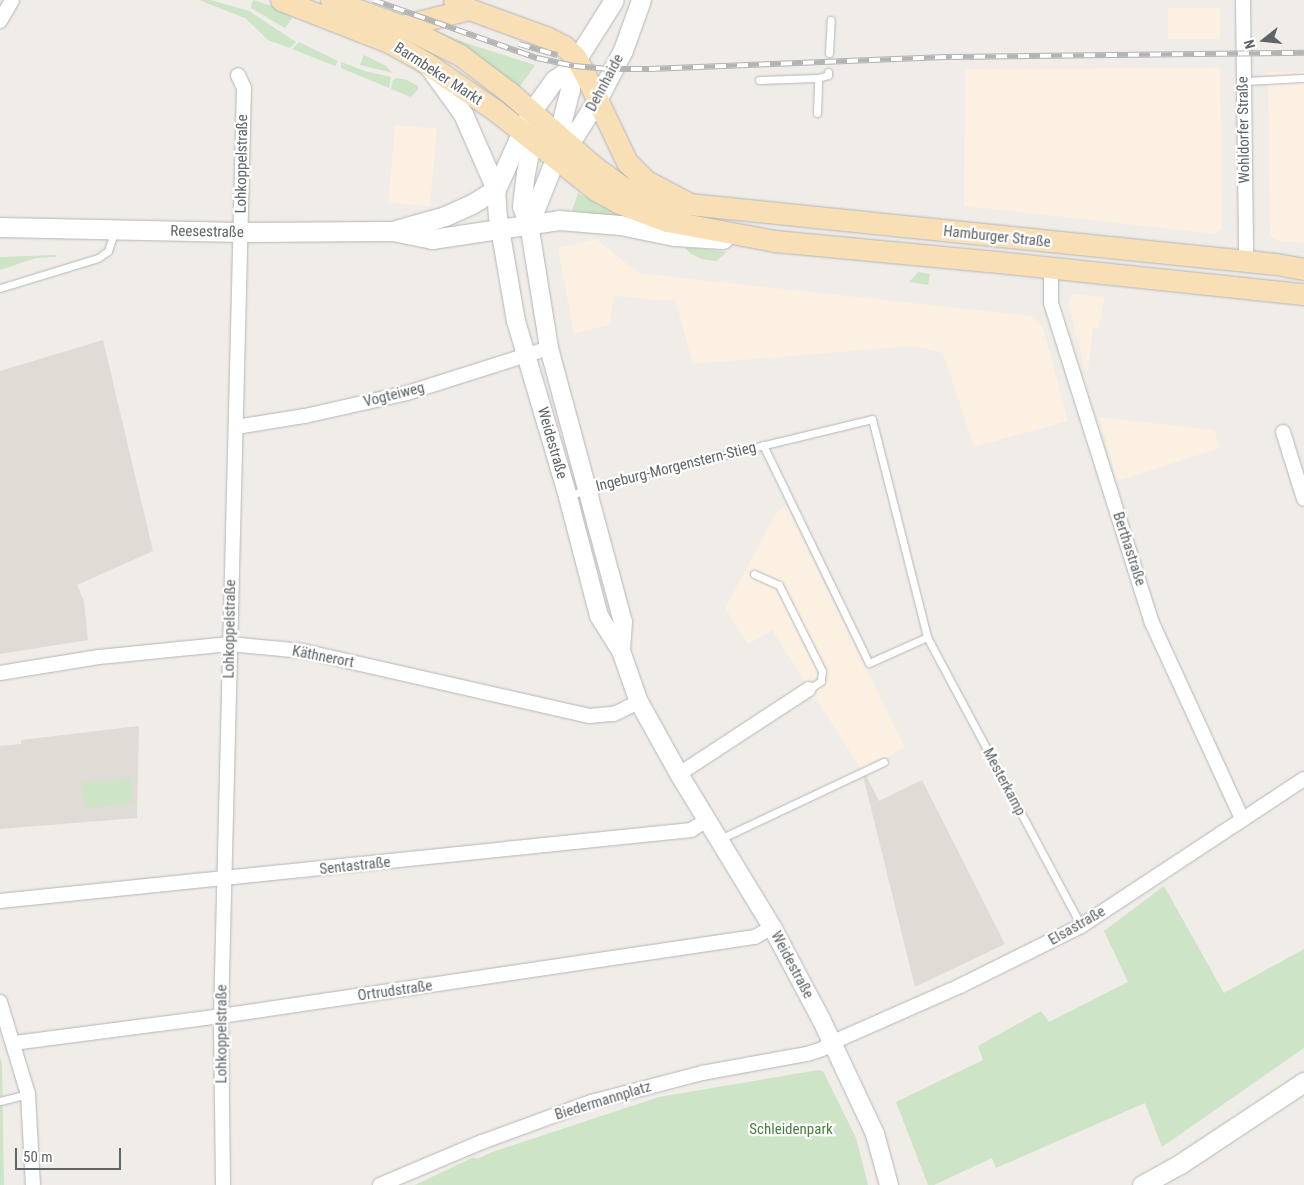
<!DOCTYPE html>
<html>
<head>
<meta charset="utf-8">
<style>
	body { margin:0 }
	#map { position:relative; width:1304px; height:1185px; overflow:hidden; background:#f0ece8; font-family:"Roboto Condensed",sans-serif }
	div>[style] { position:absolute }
	.commercial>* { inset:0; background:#fbf0e1; transform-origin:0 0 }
	.education>* { inset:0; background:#dfdcd6 }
	.green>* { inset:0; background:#cde4c7; transform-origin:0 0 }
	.roads { filter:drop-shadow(0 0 1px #b3b6b8) drop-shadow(0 0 1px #b3b6b8) }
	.service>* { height:7px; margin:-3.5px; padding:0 3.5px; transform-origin:3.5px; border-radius:3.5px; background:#fff }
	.minor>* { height:14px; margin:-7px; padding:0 7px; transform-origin:7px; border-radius:7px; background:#fff }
	.tertiary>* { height:18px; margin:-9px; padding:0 9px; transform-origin:9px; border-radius:9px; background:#fff }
	.secondary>* { height:19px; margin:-9.5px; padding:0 9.5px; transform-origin:9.5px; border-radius:9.5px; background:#fff }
	.primary>* { height:21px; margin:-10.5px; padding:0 10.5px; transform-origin:10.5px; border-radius:10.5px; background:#f8dfb5 }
	.rail>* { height:5.5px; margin-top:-2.75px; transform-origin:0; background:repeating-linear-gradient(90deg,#fff 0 11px,#b3b4b4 0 22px); box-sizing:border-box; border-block:1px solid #b3b4b4 }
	span { translate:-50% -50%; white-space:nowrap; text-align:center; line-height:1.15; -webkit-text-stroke:4.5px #fff; paint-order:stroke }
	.street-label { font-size:15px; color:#5f6466 }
	.park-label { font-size:15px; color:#477f3d }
	.north { position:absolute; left:1239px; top:15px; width:50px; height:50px; -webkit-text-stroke:4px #fff; paint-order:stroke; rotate:254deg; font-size:14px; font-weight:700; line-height:20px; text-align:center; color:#5f6466 }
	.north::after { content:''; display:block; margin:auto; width:18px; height:22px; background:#5f6466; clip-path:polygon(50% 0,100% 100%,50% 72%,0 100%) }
	.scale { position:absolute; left:15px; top:1148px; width:106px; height:22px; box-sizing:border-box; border:2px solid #5f6466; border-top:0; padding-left:6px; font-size:15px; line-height:18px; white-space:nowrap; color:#5f6466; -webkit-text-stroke:4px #fff; paint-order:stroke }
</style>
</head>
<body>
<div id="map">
	<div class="commercial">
		<i style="left:1168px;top:8px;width:52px;height:31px"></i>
		<i style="clip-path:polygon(1220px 68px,1222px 229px,1215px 234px,964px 206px,965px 69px)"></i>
		<i style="clip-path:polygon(1268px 72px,1304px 72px,1304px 243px,1278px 241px,1270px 236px)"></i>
		<i style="left:395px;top:125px;width:42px;height:78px;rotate:5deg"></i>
		<i style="clip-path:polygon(596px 239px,639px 273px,1031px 316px,1043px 327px,1068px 421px,974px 447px,943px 353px,914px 346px,693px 364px,675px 299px,664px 301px,614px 296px,609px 325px,574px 334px,558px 248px)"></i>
		<i style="clip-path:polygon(1074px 294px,1105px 297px,1098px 328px,1093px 328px,1088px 370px,1085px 370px,1068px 302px)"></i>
		<i style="clip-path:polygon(1099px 417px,1214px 430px,1220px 448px,1118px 481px)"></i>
		<i style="clip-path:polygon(786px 505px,905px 748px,861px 769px,772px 630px,752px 642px,747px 643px,725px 608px,777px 512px)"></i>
	</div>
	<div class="education">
		<i style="clip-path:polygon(103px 340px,153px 551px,77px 585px,84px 601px,88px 640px,0 654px,0 371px)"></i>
		<i style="clip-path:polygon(139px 726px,137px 818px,0 829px,0 746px,21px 744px,21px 740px)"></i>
		<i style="clip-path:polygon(866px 775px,879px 801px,922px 780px,1005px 944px,915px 987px,863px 776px)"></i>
	</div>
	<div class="green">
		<i style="clip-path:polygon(199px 0,210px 0,249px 11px,296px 42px,290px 48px,268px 40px,245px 18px)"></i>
		<i style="clip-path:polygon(253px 0,278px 8px,292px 18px,285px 28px,251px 8px)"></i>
		<i style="clip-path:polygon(423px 26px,472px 45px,535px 65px,518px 89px)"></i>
		<i style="clip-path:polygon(299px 42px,338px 61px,335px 66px,292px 49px)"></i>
		<i style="clip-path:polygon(364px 55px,386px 66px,393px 73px,360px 65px)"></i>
		<i style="clip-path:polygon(341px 62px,365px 71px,391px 77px,389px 88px,341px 68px)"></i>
		<i style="clip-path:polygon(397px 78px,407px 80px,418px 86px,418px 89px,411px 97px,391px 89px,393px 80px)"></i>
		<i style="clip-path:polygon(578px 193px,616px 213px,616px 216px,572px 211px)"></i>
		<i style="clip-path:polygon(685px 248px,697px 248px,727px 252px,716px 261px,702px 259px,691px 254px)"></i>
		<i style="clip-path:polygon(56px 255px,56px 257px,36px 258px,0 270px,0 257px)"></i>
		<i style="clip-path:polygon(918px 272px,930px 274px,928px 285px,909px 282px)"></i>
		<i style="left:130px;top:777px;width:26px;height:49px;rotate:83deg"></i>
		<i style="clip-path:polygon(1164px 886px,1224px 993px,1304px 949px,1304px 1048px,1162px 1147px,1145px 1103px,996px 1168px,992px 1158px,934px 1185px,928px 1185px,896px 1102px,983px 1060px,978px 1046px,1041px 1011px,1049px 1022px,1128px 982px,1104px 931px)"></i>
		<i style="clip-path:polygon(0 1058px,2px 1062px,4px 1185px,0 1185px)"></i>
		<i style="clip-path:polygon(818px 1070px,823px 1071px,856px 1138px,868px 1185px,415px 1185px,474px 1157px,477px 1159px,492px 1152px,659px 1097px)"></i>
	</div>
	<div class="roads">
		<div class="service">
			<i style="left:829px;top:53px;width:33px;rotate:-87deg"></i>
			<i style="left:759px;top:80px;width:59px;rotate:-1.9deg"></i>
			<i style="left:818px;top:78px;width:10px;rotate:-17deg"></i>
			<i style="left:828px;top:75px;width:3px;rotate:-90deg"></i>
			<i style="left:1244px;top:81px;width:60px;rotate:-2.9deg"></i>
			<i style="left:817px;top:113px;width:35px;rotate:-88deg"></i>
			<i style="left:0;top:288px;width:102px;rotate:-17deg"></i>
			<i style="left:98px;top:258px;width:12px;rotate:-35deg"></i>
			<i style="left:108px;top:251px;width:22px;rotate:-72deg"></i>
			<i style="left:763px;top:445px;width:242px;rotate:64.1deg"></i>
			<i style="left:869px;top:663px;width:64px;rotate:-24.1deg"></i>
			<i style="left:568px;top:497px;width:22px;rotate:-24deg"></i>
			<i style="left:588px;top:488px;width:37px;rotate:-14deg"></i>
			<i style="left:624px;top:479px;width:255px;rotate:-13.6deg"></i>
			<i style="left:872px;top:419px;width:225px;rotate:75.8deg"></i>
			<i style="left:927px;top:637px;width:327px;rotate:61.9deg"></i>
			<i style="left:754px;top:574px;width:27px;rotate:24deg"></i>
			<i style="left:779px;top:585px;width:96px;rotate:63.4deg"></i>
			<i style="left:822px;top:671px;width:10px;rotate:96deg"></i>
			<i style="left:821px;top:681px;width:14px;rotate:146deg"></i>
			<i style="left:720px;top:839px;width:181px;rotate:-25.2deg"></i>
			<i style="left:0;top:1101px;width:29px;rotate:-14deg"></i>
		</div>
		<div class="minor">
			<i style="left:1243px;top:0;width:261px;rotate:89.3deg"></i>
			<i style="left:0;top:21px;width:24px;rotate:-60deg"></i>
			<i style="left:1051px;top:267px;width:36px;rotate:90deg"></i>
			<i style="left:1051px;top:303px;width:336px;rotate:72.5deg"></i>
			<i style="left:1152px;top:623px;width:216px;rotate:65.3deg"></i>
			<i style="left:236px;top:427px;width:70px;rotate:-9.1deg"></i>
			<i style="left:305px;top:416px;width:105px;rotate:-12.7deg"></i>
			<i style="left:407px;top:393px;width:149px;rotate:-17.6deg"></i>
			<i style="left:1283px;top:432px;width:70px;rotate:72.6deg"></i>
			<i style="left:0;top:673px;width:100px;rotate:-9.2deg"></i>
			<i style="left:99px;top:657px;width:131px;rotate:-5.7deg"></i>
			<i style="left:229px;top:644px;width:74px;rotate:5.4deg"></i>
			<i style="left:303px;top:651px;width:293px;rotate:12.8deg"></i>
			<i style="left:589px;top:716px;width:25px;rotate:-5deg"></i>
			<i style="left:614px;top:714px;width:28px;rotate:-26deg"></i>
			<i style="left:679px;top:774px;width:155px;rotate:-33.2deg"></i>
			<i style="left:0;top:901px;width:695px;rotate:-5.87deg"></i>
			<i style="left:691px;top:830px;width:19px;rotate:-32deg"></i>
			<i style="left:0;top:1002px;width:96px;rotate:73.1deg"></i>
			<i style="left:28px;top:1094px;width:91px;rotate:86.9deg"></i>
			<i style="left:14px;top:1043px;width:209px;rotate:-7.4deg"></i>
			<i style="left:221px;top:1016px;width:540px;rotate:-8.42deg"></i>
			<i style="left:755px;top:937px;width:20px;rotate:-30deg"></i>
			<i style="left:223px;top:1185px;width:169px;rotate:-90.7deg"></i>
			<i style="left:221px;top:1016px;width:928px;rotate:-88.58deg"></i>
			<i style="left:244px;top:88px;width:14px;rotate:-115deg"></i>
			<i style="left:380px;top:1185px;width:111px;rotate:-22.9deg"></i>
			<i style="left:482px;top:1142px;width:116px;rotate:-20.2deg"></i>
			<i style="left:591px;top:1102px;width:115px;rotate:-14.6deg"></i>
			<i style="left:702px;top:1073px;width:107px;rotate:-10.3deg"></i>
			<i style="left:807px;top:1054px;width:16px;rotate:-18deg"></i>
			<i style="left:822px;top:1049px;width:13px;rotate:-32deg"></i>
			<i style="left:833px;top:1042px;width:139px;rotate:-23.8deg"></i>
			<i style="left:960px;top:986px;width:135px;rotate:-26.4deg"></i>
			<i style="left:1081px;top:926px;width:267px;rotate:-33.4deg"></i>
		</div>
		<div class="tertiary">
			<i style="left:535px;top:130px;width:44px;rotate:101.8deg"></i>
			<i style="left:526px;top:173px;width:34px;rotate:97deg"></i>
			<i style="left:522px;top:207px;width:18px;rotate:68deg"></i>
			<i style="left:529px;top:224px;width:126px;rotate:80.8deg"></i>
			<i style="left:549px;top:348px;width:284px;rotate:74.9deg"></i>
			<i style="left:623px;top:622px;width:29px;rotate:94deg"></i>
			<i style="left:496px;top:189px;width:28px;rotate:86deg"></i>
			<i style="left:498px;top:217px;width:106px;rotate:80.2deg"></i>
			<i style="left:516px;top:321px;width:184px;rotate:73.5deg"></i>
			<i style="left:568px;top:497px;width:123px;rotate:75.4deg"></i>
			<i style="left:599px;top:616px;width:41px;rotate:57.8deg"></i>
			<i style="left:621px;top:651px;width:54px;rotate:70.6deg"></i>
			<i style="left:639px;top:702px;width:82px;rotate:60.9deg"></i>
			<i style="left:679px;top:774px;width:179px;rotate:58.7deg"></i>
			<i style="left:772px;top:927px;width:104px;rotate:62deg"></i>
			<i style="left:821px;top:1019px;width:127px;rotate:64.8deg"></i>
			<i style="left:875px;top:1134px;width:53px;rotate:74.6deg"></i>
		</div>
		<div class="secondary">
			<i style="left:430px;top:68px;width:57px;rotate:54.3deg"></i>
			<i style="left:463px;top:114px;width:82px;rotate:66.3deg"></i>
			<i style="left:555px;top:148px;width:61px;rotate:-75.7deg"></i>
			<i style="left:570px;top:89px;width:21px;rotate:-87deg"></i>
			<i style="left:496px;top:189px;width:85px;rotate:-65.6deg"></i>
			<i style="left:531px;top:112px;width:39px;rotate:-54deg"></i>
			<i style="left:554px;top:80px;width:21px;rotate:-35deg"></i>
			<i style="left:571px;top:68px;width:80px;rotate:-57.7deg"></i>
			<i style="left:529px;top:224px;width:70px;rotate:-68.2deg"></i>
			<i style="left:555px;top:159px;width:18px;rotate:-45deg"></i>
			<i style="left:568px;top:146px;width:54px;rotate:-57.8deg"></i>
			<i style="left:597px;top:100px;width:56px;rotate:-62.5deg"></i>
			<i style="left:623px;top:50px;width:53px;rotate:-70.2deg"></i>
			<i style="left:0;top:227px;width:241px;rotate:1.2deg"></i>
			<i style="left:241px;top:232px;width:151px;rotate:-0.4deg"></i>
			<i style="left:392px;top:231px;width:41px;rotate:11.3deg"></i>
			<i style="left:432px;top:239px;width:128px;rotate:-8.5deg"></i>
			<i style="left:559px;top:220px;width:61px;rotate:4.7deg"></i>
			<i style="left:620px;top:225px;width:55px;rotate:11.5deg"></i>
			<i style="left:674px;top:236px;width:49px;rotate:3.5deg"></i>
			<i style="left:396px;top:230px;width:51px;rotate:-15.9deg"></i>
			<i style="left:445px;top:216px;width:30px;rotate:-24deg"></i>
			<i style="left:472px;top:204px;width:28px;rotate:-32deg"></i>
			<i style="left:1142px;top:1185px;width:43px;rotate:-28.9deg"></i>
			<i style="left:1180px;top:1164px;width:149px;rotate:-33.5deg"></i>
		</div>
		<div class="primary">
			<i style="left:281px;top:0;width:116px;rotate:21.3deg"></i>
			<i style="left:389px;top:42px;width:43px;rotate:29.6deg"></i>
			<i style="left:426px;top:63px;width:85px;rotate:34.4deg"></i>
			<i style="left:496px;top:111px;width:127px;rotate:38.3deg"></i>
			<i style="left:596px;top:190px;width:26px;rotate:29deg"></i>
			<i style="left:619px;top:203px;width:51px;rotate:20.6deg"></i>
			<i style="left:667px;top:221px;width:110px;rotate:10.5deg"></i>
			<i style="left:775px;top:241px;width:214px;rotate:5.4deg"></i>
			<i style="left:988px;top:261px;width:318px;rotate:6deg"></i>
			<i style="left:331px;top:0;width:76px;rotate:20.1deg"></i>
			<i style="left:402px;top:26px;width:65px;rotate:26.6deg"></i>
			<i style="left:460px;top:55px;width:61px;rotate:37.1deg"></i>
			<i style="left:509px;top:92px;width:111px;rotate:41.3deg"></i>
			<i style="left:592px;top:165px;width:37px;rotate:36deg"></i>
			<i style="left:622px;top:187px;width:39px;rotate:26deg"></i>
			<i style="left:657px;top:204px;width:32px"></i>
			<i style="left:689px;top:204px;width:590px;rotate:5.84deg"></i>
			<i style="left:1276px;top:264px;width:28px;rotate:10deg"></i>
			<i style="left:454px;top:0;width:17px;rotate:31deg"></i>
			<i style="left:469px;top:9px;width:82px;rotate:20deg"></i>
			<i style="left:546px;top:37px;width:20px;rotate:27deg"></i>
			<i style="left:564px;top:46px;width:17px;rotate:45deg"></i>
			<i style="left:576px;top:58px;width:18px;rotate:61deg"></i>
			<i style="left:585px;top:74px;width:98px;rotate:64.5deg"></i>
			<i style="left:627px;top:162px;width:27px;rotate:45deg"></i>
			<i style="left:646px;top:181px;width:45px;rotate:27.7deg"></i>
			<i style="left:402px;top:26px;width:69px;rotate:-14.2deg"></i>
		</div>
	</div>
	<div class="rail">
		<i style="left:373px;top:0;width:174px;rotate:19.5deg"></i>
		<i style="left:537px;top:58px;width:38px;rotate:12deg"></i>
		<i style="left:574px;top:66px;width:35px;rotate:5deg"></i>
		<i style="left:609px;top:69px;width:40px"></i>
		<i style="left:649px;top:69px;width:303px;rotate:-2.3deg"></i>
		<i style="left:952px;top:57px;width:352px;rotate:-0.7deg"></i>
		<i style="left:519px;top:44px;width:40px;rotate:16deg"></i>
	</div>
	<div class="street-label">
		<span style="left:438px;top:74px;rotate:33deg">Barmbeker Markt</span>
		<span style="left:605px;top:83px;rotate:-62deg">Dehnhaide</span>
		<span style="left:1244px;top:130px;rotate:-91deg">Wohldorfer Straße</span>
		<span style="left:242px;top:164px;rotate:-89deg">Lohkoppelstraße</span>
		<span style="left:207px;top:232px;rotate:1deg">Reesestraße</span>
		<span style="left:997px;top:237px;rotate:6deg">Hamburger Straße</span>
		<span style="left:394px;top:395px;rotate:-14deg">Vogteiweg</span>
		<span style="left:552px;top:443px;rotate:74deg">Weidestraße</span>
		<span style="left:676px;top:467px;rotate:-14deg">Ingeburg-Morgenstern-Stieg</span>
		<span style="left:1129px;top:549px;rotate:72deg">Berthastraße</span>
		<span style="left:230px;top:629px;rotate:-89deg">Lohkoppelstraße</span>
		<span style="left:323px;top:657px;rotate:11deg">Käthnerort</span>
		<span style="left:1004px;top:782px;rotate:62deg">Mesterkamp</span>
		<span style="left:355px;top:866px;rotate:-6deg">Sentastraße</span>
		<span style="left:1077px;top:926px;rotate:-30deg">Elsastraße</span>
		<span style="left:792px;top:965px;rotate:62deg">Weidestraße</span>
		<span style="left:395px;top:991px;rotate:-8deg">Ortrudstraße</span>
		<span style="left:222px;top:1034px;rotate:-90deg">Lohkoppelstraße</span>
		<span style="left:603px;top:1101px;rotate:-17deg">Biedermannplatz</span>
	</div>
	<div class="park-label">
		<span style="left:791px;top:1130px">Schleidenpark</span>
	</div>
	<div class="north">N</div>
	<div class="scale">50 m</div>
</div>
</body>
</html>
